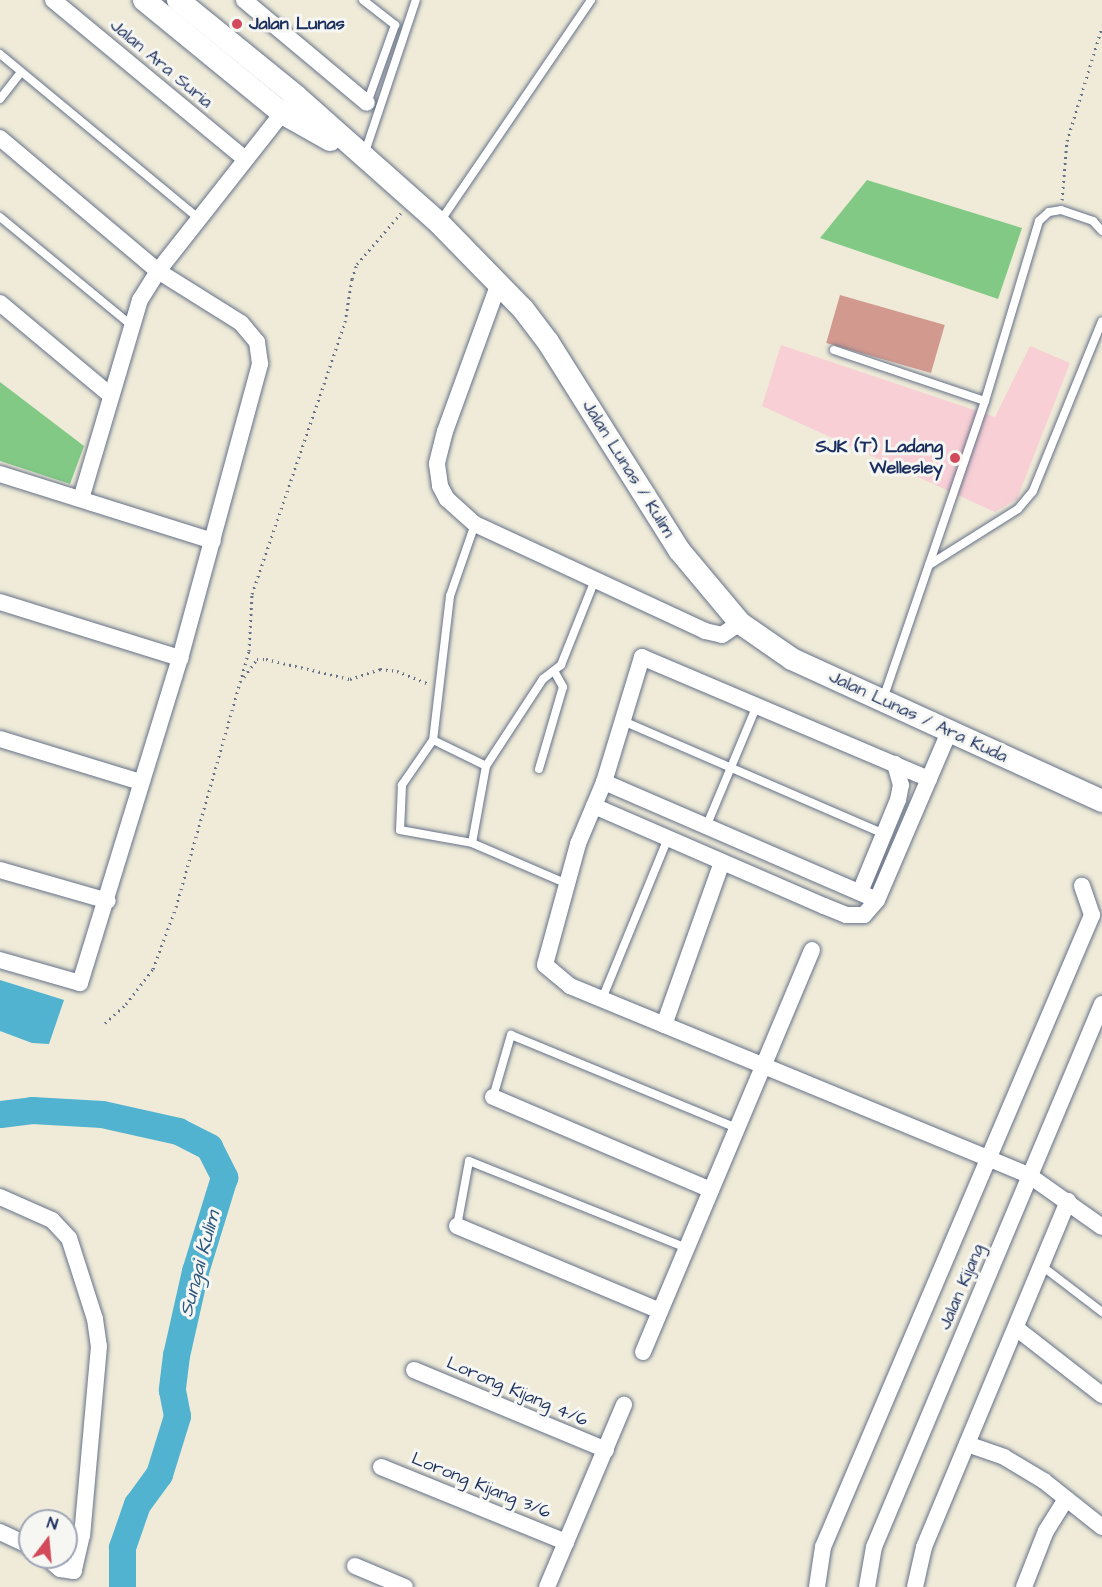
<!DOCTYPE html>
<html>
<head>
<meta charset="utf-8">
<style>
	body { margin:0 }
	#map { position:relative; width:1102px; height:1587px; overflow:hidden; background:#efebd8; font-family:"Architects Daughter",sans-serif }
	div>[style] { position:absolute }
	.built>* { inset:0; background:#f7cfd5 }
	.green>* { inset:0; background:#82c985 }
	.water>* { inset:0; background:#51b3cf }
	.river>* { height:27px; margin:-13.5px; padding:0 13.5px; transform-origin:13.5px; border-radius:13.5px; background:#51b3cf }
	.building>* { inset:0; background:#d29a8f; transform-origin:0 0 }
	.path>* { height:3px; margin-top:-1.5px; transform-origin:0; background:repeating-linear-gradient(90deg,#657189 0 1.5px,transparent 0 6px) }
	.roads { filter:drop-shadow(0 0 2px #657189) drop-shadow(0 0 2px #657189) }
	.lane>* { height:8px; margin:-4px; padding:0 4px; transform-origin:4px; border-radius:4px; background:#fff }
	.street>* { height:16px; margin:-8px; padding:0 8px; transform-origin:8px; border-radius:8px; background:#fff }
	.secondary>* { height:22px; margin:-11px; padding:0 11px; transform-origin:11px; border-radius:11px; background:#fff }
	.dots>* { width:16px; height:16px; translate:-50% -50%; box-sizing:border-box; border:3px solid #f6f6f2; border-radius:50% }
	span { translate:-50% -50%; white-space:nowrap; text-align:center; line-height:1.15; -webkit-text-stroke:6px #f6f6f2; paint-order:stroke }
	.poi-label { font-size:18px; color:#1b2f5e; font-weight:700 }
	.left { translate:0 -50%; text-align:left }
	.right { translate:-100% -50%; text-align:right }
	.street-label { font-size:18px; color:#1b2f5e }
	.water-label { font-size:20px; color:#2b5780; font-style:italic }
	.north { position:absolute; left:18px; top:1509px; width:60px; height:60px; box-sizing:border-box; background:#f6f6f2; border:2px solid #9ea6b7; border-radius:50%; rotate:16deg; font-size:16px; font-weight:700; line-height:24px; text-align:center; color:#1b2f5e }
	.north::after { content:''; display:block; margin:auto; width:21px; height:27px; background:#d1495b; clip-path:polygon(50% 0,100% 100%,50% 72%,0 100%) }
</style>
</head>
<body>
<div id="map">
	<div class="built">
		<i style="clip-path:polygon(781px 345px,995px 417px,1030px 346px,1070px 363px,1017px 499px,995px 512px,762px 406px)"></i>
	</div>
	<div class="green">
		<i style="clip-path:polygon(867px 180px,1022px 228px,998px 299px,820px 238px)"></i>
		<i style="clip-path:polygon(0 382px,84px 446px,70px 484px,0 461px)"></i>
	</div>
	<div class="water">
		<i style="clip-path:polygon(0 980px,64px 1000px,49px 1044px,32px 1043px,0 1031px)"></i>
	</div>
	<div class="river">
		<i style="left:0;top:1114px;width:32px;rotate:-7deg"></i>
		<i style="left:32px;top:1110px;width:70px;rotate:3.3deg"></i>
		<i style="left:102px;top:1114px;width:78px;rotate:12.6deg"></i>
		<i style="left:178px;top:1131px;width:35px;rotate:27deg"></i>
		<i style="left:209px;top:1147px;width:34px;rotate:63deg"></i>
		<i style="left:224px;top:1177px;width:98px;rotate:107.1deg"></i>
		<i style="left:195px;top:1271px;width:86px;rotate:102.7deg"></i>
		<i style="left:176px;top:1355px;width:35px;rotate:97deg"></i>
		<i style="left:172px;top:1390px;width:26px;rotate:79deg"></i>
		<i style="left:177px;top:1416px;width:61px;rotate:107.2deg"></i>
		<i style="left:159px;top:1474px;width:37px;rotate:126deg"></i>
		<i style="left:137px;top:1504px;width:46px;rotate:109.2deg"></i>
		<i style="left:122px;top:1547px;width:40px;rotate:90deg"></i>
	</div>
	<div class="building">
		<i style="left:840px;top:295px;width:109px;height:50px;rotate:16deg"></i>
	</div>
	<div class="path">
		<i style="left:1062px;top:200px;width:59px;rotate:-85.2deg"></i>
		<i style="left:1067px;top:141px;width:119px;rotate:-72.9deg"></i>
		<i style="left:244px;top:677px;width:22px;rotate:-54deg"></i>
		<i style="left:257px;top:659px;width:9px"></i>
		<i style="left:266px;top:659px;width:86px;rotate:13.4deg"></i>
		<i style="left:350px;top:679px;width:32px;rotate:-18deg"></i>
		<i style="left:380px;top:669px;width:17px;rotate:7deg"></i>
		<i style="left:397px;top:671px;width:35px;rotate:22deg"></i>
		<i style="left:105px;top:1023px;width:28px;rotate:-42deg"></i>
		<i style="left:126px;top:1004px;width:44px;rotate:-52.4deg"></i>
		<i style="left:153px;top:969px;width:66px;rotate:-69.6deg"></i>
		<i style="left:176px;top:907px;width:266px;rotate:-74.1deg"></i>
		<i style="left:249px;top:651px;width:57px;rotate:-87deg"></i>
		<i style="left:252px;top:594px;width:287px;rotate:-71.1deg"></i>
		<i style="left:345px;top:322px;width:44px;rotate:-80.8deg"></i>
		<i style="left:352px;top:279px;width:16px;rotate:-72deg"></i>
		<i style="left:357px;top:264px;width:67px;rotate:-49.2deg"></i>
	</div>
	<div class="roads">
		<div class="lane">
			<i style="left:363px;top:0;width:41px;rotate:38deg"></i>
			<i style="left:395px;top:25px;width:83px;rotate:109.7deg"></i>
			<i style="left:0;top:54px;width:257px;rotate:39.6deg"></i>
			<i style="left:0;top:99px;width:34px;rotate:-52deg"></i>
			<i style="left:364px;top:155px;width:163px;rotate:-71.5deg"></i>
			<i style="left:0;top:217px;width:171px;rotate:39.5deg"></i>
			<i style="left:439px;top:223px;width:270px;rotate:-55.7deg"></i>
			<i style="left:834px;top:350px;width:159px;rotate:18.7deg"></i>
			<i style="left:475px;top:524px;width:76px;rotate:109.1deg"></i>
			<i style="left:450px;top:596px;width:145px;rotate:96.7deg"></i>
			<i style="left:433px;top:740px;width:55px;rotate:124.6deg"></i>
			<i style="left:402px;top:785px;width:45px;rotate:92.5deg"></i>
			<i style="left:400px;top:830px;width:73px;rotate:10.2deg"></i>
			<i style="left:472px;top:843px;width:101px;rotate:23.3deg"></i>
			<i style="left:929px;top:565px;width:105px;rotate:-32.2deg"></i>
			<i style="left:1018px;top:509px;width:23px;rotate:-50deg"></i>
			<i style="left:1033px;top:491px;width:183px;rotate:-67.9deg"></i>
			<i style="left:883px;top:699px;width:315px;rotate:-71.1deg"></i>
			<i style="left:985px;top:401px;width:188px;rotate:-73.3deg"></i>
			<i style="left:1039px;top:221px;width:13px;rotate:-42deg"></i>
			<i style="left:1049px;top:212px;width:12px;rotate:-9deg"></i>
			<i style="left:1061px;top:210px;width:34px;rotate:19deg"></i>
			<i style="left:1093px;top:221px;width:13px;rotate:48deg"></i>
			<i style="left:623px;top:721px;width:284px;rotate:23.4deg"></i>
			<i style="left:433px;top:740px;width:59px;rotate:26.1deg"></i>
			<i style="left:539px;top:769px;width:85px;rotate:-73.7deg"></i>
			<i style="left:563px;top:687px;width:18px;rotate:-119deg"></i>
			<i style="left:706px;top:827px;width:132px;rotate:-67.3deg"></i>
			<i style="left:472px;top:843px;width:78px;rotate:-79.7deg"></i>
			<i style="left:486px;top:766px;width:104px;rotate:-56.8deg"></i>
			<i style="left:543px;top:679px;width:23px;rotate:-38deg"></i>
			<i style="left:561px;top:665px;width:92px;rotate:-68.2deg"></i>
			<i style="left:602px;top:999px;width:174px;rotate:-67.7deg"></i>
			<i style="left:493px;top:1097px;width:65px;rotate:-73.8deg"></i>
			<i style="left:511px;top:1035px;width:244px;rotate:22.4deg"></i>
			<i style="left:457px;top:1226px;width:66px;rotate:-79.5deg"></i>
			<i style="left:469px;top:1161px;width:235px;rotate:21.8deg"></i>
			<i style="left:1042px;top:1266px;width:76px;rotate:37.5deg"></i>
		</div>
		<div class="street">
			<i style="left:53px;top:0;width:248px;rotate:39.6deg"></i>
			<i style="left:244px;top:0;width:160px;rotate:39.9deg"></i>
			<i style="left:0;top:138px;width:207px;rotate:40.1deg"></i>
			<i style="left:158px;top:271px;width:98px;rotate:32.1deg"></i>
			<i style="left:241px;top:323px;width:25px;rotate:50deg"></i>
			<i style="left:257px;top:342px;width:22px;rotate:82deg"></i>
			<i style="left:260px;top:364px;width:305px;rotate:105.2deg"></i>
			<i style="left:180px;top:658px;width:340px;rotate:107.1deg"></i>
			<i style="left:80px;top:983px;width:83px;rotate:-164deg"></i>
			<i style="left:499px;top:283px;width:158px;rotate:110deg"></i>
			<i style="left:445px;top:431px;width:34px;rotate:104deg"></i>
			<i style="left:437px;top:464px;width:22px;rotate:82deg"></i>
			<i style="left:440px;top:486px;width:15px;rotate:62deg"></i>
			<i style="left:447px;top:499px;width:38px;rotate:42deg"></i>
			<i style="left:475px;top:524px;width:254px;rotate:24.9deg"></i>
			<i style="left:705px;top:631px;width:17px;rotate:13deg"></i>
			<i style="left:722px;top:635px;width:22px;rotate:-34deg"></i>
			<i style="left:0;top:303px;width:143px;rotate:39.9deg"></i>
			<i style="left:0;top:474px;width:223px;rotate:17.5deg"></i>
			<i style="left:81px;top:499px;width:208px;rotate:-73.5deg"></i>
			<i style="left:140px;top:300px;width:34px;rotate:-58deg"></i>
			<i style="left:158px;top:271px;width:210px;rotate:-51.8deg"></i>
			<i style="left:0;top:602px;width:189px;rotate:17.3deg"></i>
			<i style="left:0;top:739px;width:147px;rotate:17deg"></i>
			<i style="left:929px;top:779px;width:312px;rotate:-157deg"></i>
			<i style="left:642px;top:657px;width:131px;rotate:106.9deg"></i>
			<i style="left:604px;top:782px;width:67px;rotate:112.8deg"></i>
			<i style="left:578px;top:844px;width:125px;rotate:105.3deg"></i>
			<i style="left:545px;top:965px;width:33px;rotate:40deg"></i>
			<i style="left:570px;top:986px;width:498px;rotate:22.4deg"></i>
			<i style="left:1030px;top:1176px;width:88px;rotate:35.3deg"></i>
			<i style="left:604px;top:782px;width:297px;rotate:23.4deg"></i>
			<i style="left:594px;top:806px;width:251px;rotate:23.5deg"></i>
			<i style="left:824px;top:906px;width:24px;rotate:22deg"></i>
			<i style="left:846px;top:915px;width:18px"></i>
			<i style="left:864px;top:915px;width:20px;rotate:-49deg"></i>
			<i style="left:877px;top:900px;width:183px;rotate:-66.8deg"></i>
			<i style="left:0;top:870px;width:112px;rotate:16deg"></i>
			<i style="left:860px;top:892px;width:100px;rotate:-67.6deg"></i>
			<i style="left:898px;top:800px;width:15px;rotate:-79deg"></i>
			<i style="left:901px;top:785px;width:22px;rotate:-106deg"></i>
			<i style="left:664px;top:1025px;width:173px;rotate:-70.4deg"></i>
			<i style="left:493px;top:1097px;width:237px;rotate:23.1deg"></i>
			<i style="left:0;top:1197px;width:57px;rotate:23.9deg"></i>
			<i style="left:52px;top:1220px;width:25px;rotate:47deg"></i>
			<i style="left:69px;top:1238px;width:85px;rotate:72.2deg"></i>
			<i style="left:95px;top:1319px;width:27px;rotate:82deg"></i>
			<i style="left:99px;top:1346px;width:190px;rotate:95.1deg"></i>
			<i style="left:82px;top:1535px;width:37px;rotate:103deg"></i>
			<i style="left:74px;top:1571px;width:14px;rotate:-172deg"></i>
			<i style="left:60px;top:1569px;width:18px;rotate:-139deg"></i>
			<i style="left:457px;top:1226px;width:220px;rotate:22.7deg"></i>
			<i style="left:1016px;top:1328px;width:109px;rotate:37.9deg"></i>
			<i style="left:643px;top:1352px;width:436px;rotate:-67.2deg"></i>
			<i style="left:414px;top:1370px;width:208px;rotate:22.6deg"></i>
			<i style="left:967px;top:1444px;width:39px;rotate:19deg"></i>
			<i style="left:1004px;top:1457px;width:47px;rotate:31deg"></i>
			<i style="left:1044px;top:1481px;width:74px;rotate:38.4deg"></i>
			<i style="left:381px;top:1467px;width:200px;rotate:22.1deg"></i>
			<i style="left:0;top:1532px;width:33px;rotate:25deg"></i>
			<i style="left:355px;top:1566px;width:54px;rotate:22.8deg"></i>
			<i style="left:547px;top:1587px;width:198px;rotate:-67.1deg"></i>
			<i style="left:817px;top:1587px;width:40px;rotate:-81.5deg"></i>
			<i style="left:823px;top:1547px;width:687px;rotate:-66.94deg"></i>
			<i style="left:1092px;top:915px;width:31px;rotate:-109deg"></i>
			<i style="left:867px;top:1587px;width:41px;rotate:-80.1deg"></i>
			<i style="left:874px;top:1547px;width:589px;rotate:-67.22deg"></i>
			<i style="left:915px;top:1587px;width:41px;rotate:-77.3deg"></i>
			<i style="left:924px;top:1547px;width:375px;rotate:-67.4deg"></i>
			<i style="left:1024px;top:1587px;width:60px;rotate:-68.6deg"></i>
			<i style="left:1046px;top:1531px;width:38px;rotate:-58deg"></i>
		</div>
		<div class="secondary">
			<i style="left:144px;top:0;width:178px;rotate:39.3deg"></i>
			<i style="left:282px;top:113px;width:55px;rotate:29.4deg"></i>
			<i style="left:178px;top:0;width:152px;rotate:39.1deg"></i>
			<i style="left:296px;top:96px;width:191px;rotate:41.6deg"></i>
			<i style="left:439px;top:223px;width:120px;rotate:45.7deg"></i>
			<i style="left:523px;top:309px;width:41px;rotate:52.9deg"></i>
			<i style="left:548px;top:342px;width:246px;rotate:57.8deg"></i>
			<i style="left:679px;top:550px;width:95px;rotate:50.1deg"></i>
			<i style="left:740px;top:623px;width:63px;rotate:34.7deg"></i>
			<i style="left:792px;top:659px;width:341px;rotate:24.6deg"></i>
		</div>
	</div>
	<div class="dots">
		<i style="left:237px;top:24px;background:#d1495b"></i>
		<i style="left:955px;top:458px;background:#d1495b"></i>
	</div>
	<div class="poi-label">
		<span class="left" style="left:249px;top:24px">Jalan Lunas</span>
		<span class="right" style="left:943px;top:458px">SJK (T) Ladang<br>Wellesley</span>
	</div>
	<div class="street-label">
		<span style="left:161px;top:64px;rotate:40deg">Jalan Ara Suria</span>
		<span style="left:628px;top:469px;rotate:58deg">Jalan Lunas / Kulim</span>
		<span style="left:918px;top:717px;rotate:25deg">Jalan Lunas / Ara Kuda</span>
		<span style="left:962px;top:1287px;rotate:-67deg">Jalan Kijang</span>
		<span style="left:517px;top:1392px;rotate:23deg">Lorong Kijang 4/6</span>
		<span style="left:481px;top:1486px;rotate:22deg">Lorong Kijang 3/6</span>
	</div>
	<div class="water-label">
		<span style="left:200px;top:1264px;rotate:-75deg">Sungai Kulim</span>
	</div>
	<div class="north">N</div>
</div>
</body>
</html>
